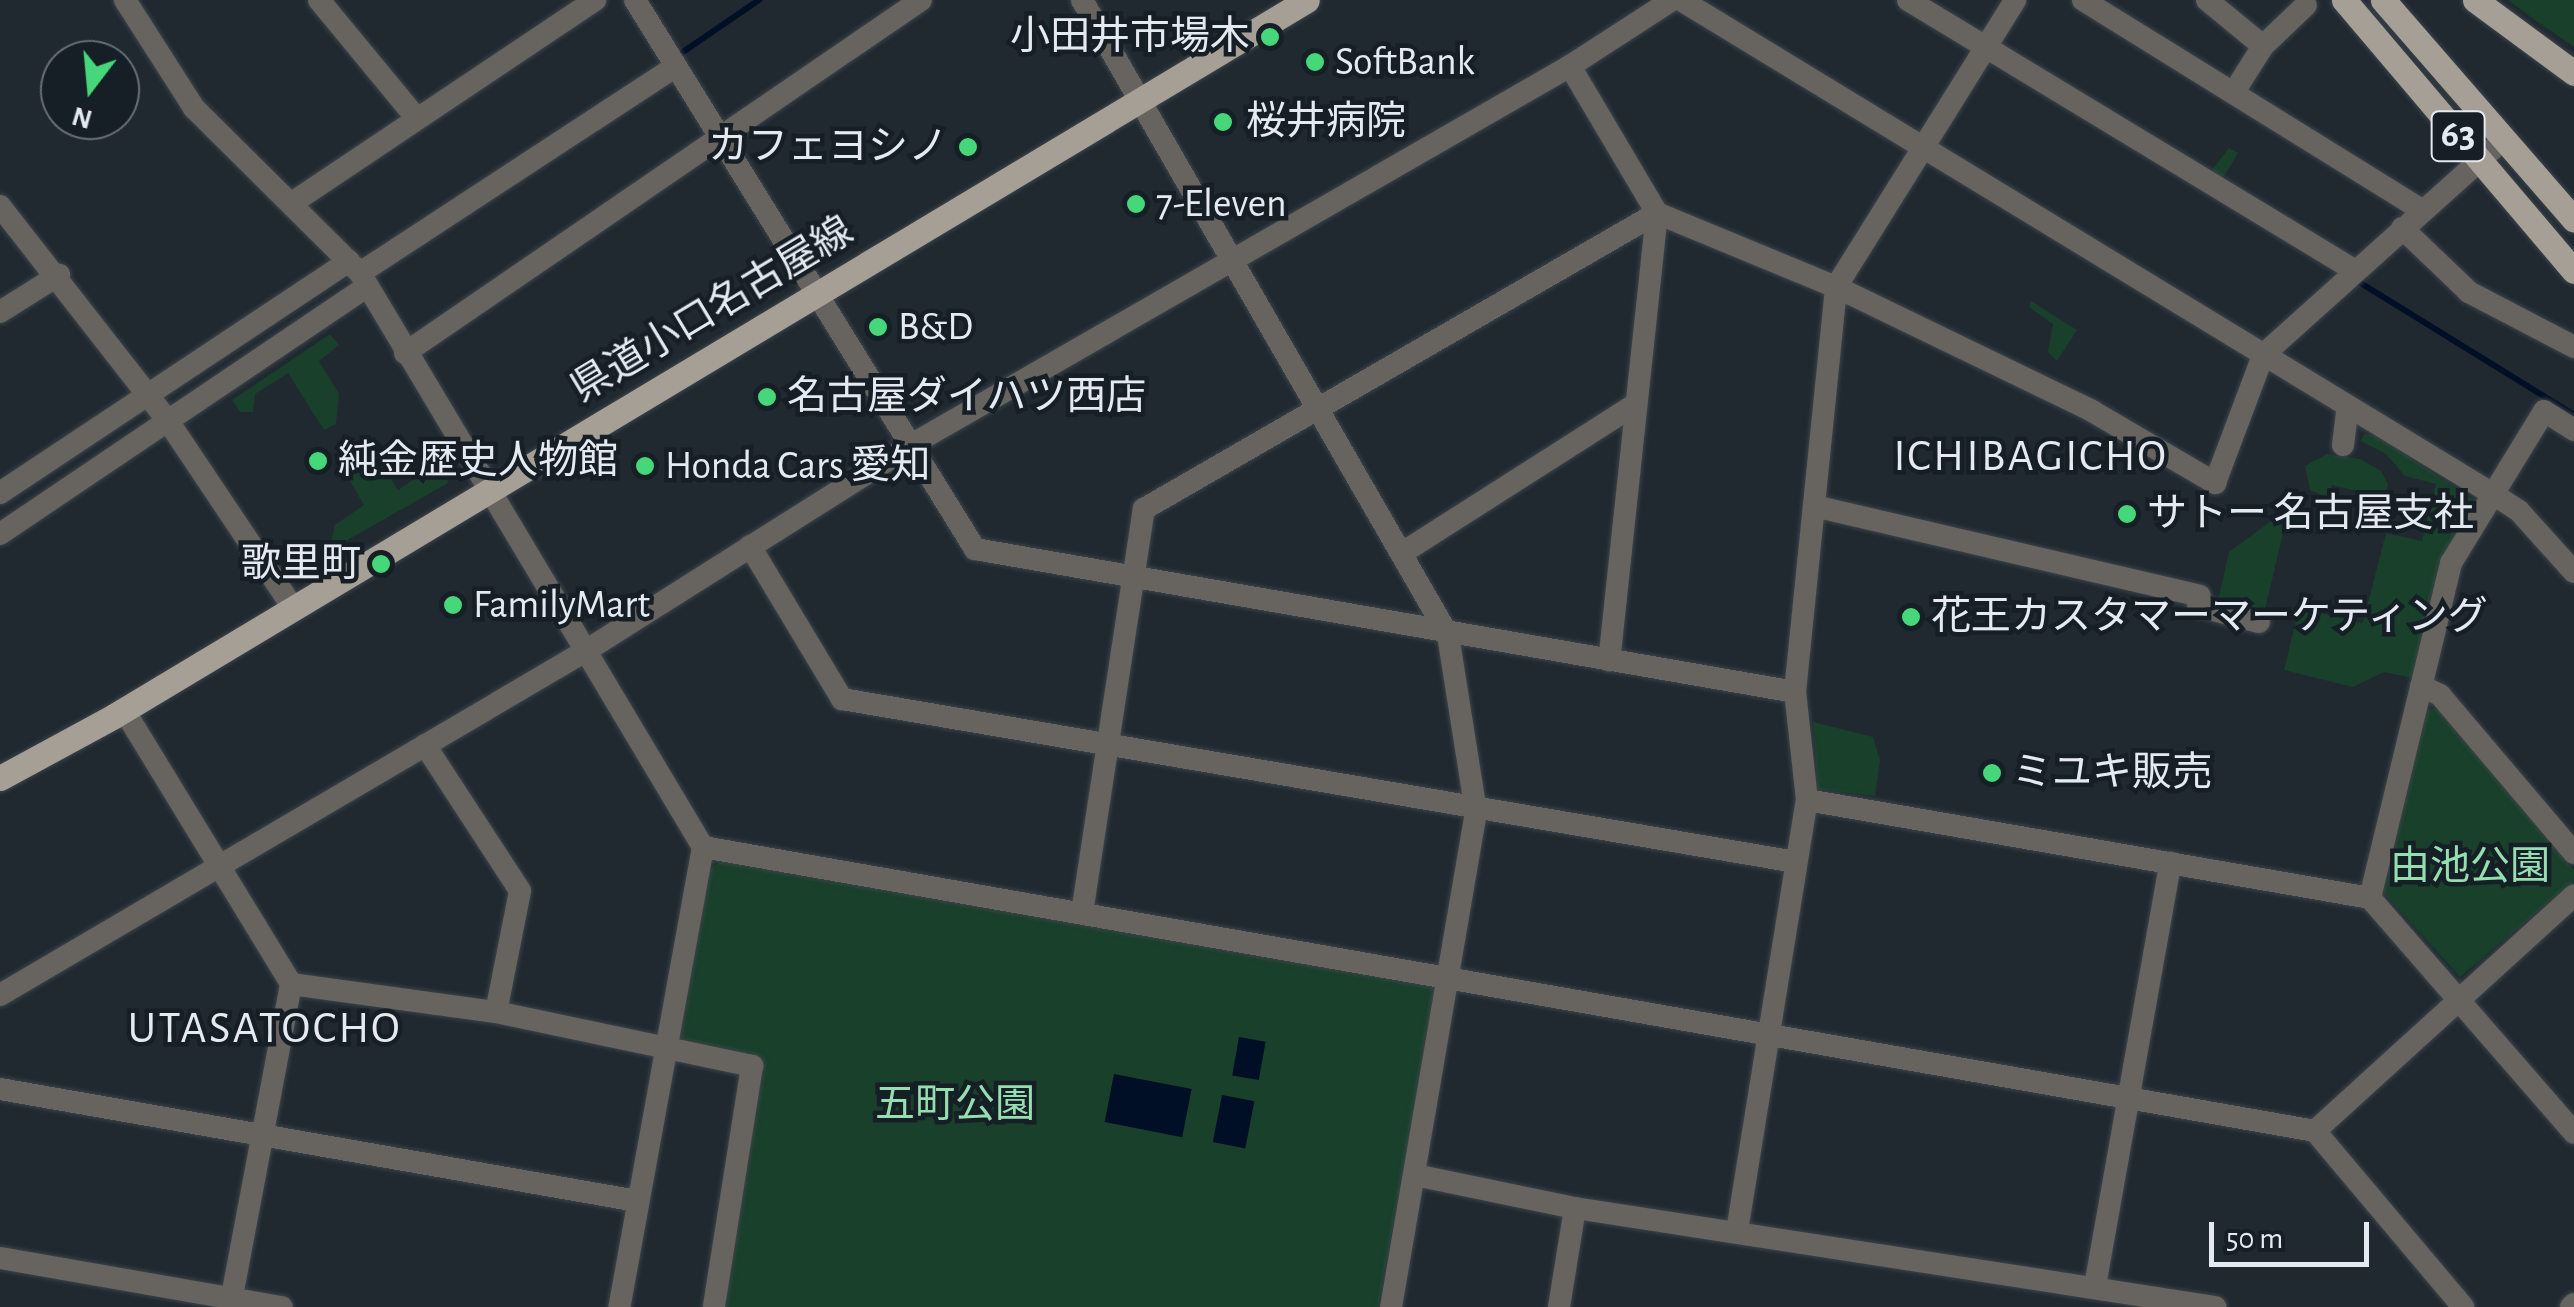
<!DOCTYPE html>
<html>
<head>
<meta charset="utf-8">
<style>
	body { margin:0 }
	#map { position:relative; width:2574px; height:1307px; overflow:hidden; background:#202930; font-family:"Alegreya Sans","Noto Sans JP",sans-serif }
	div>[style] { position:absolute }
	.green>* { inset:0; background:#18402a }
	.water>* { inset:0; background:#000f25; transform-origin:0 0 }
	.stream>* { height:6px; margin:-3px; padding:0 3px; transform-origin:3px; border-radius:3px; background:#000f25 }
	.roads { filter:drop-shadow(0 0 2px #3b444b) drop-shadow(0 0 2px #3b444b) }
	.minor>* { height:22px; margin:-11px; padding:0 11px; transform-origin:11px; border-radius:11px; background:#67635f }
	.major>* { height:25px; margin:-12.5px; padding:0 12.5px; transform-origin:12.5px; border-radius:12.5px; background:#a69f95 }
	.dots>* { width:28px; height:28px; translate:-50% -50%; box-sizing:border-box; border:5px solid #161f26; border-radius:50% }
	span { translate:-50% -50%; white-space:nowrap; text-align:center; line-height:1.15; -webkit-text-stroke:9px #161f26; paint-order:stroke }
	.shield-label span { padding:2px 8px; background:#161f26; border:2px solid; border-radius:8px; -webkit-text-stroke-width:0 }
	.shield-label { font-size:38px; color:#e4eaef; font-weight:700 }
	.poi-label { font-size:40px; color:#e4eaef }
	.right { translate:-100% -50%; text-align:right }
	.left { translate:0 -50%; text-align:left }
	.street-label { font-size:40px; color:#e4eaef }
	.park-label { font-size:40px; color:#95deb0 }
	.quarter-label { font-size:45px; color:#e4eaef; letter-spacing:2.5px }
	.north { position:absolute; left:40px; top:40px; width:100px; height:100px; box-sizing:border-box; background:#161f26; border:2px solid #687076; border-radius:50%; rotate:196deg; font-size:28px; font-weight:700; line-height:40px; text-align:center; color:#e4eaef }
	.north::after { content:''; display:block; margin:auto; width:35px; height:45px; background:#46d77a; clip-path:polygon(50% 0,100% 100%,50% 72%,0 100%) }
	.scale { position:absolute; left:2209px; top:1222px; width:160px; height:45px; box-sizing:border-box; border:5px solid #e4eaef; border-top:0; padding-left:12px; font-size:30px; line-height:35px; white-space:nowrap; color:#e4eaef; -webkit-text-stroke:8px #161f26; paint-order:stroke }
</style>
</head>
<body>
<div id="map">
	<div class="green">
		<i style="clip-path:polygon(2508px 0,2574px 0,2574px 47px,2532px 18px)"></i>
		<i style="clip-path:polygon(2229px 148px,2238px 153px,2220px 183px,2208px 175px)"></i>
		<i style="clip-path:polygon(2031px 301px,2077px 330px,2057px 361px,2048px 352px,2053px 324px,2029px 307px)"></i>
		<i style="clip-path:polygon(330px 334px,339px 345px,319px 361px,339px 394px,336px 424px,324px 430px,288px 373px,255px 394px,253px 412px,240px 412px,232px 400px)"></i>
		<i style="clip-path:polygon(2364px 434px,2376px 435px,2475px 501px,2439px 563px,2412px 678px,2384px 672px,2353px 687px,2284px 670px,2299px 608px,2363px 623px,2386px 533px,2422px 541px,2436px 484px,2405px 476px,2386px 454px,2361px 441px)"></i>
		<i style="clip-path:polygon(2327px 454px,2360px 459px,2381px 471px,2388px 485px,2383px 499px,2354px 504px,2357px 491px,2332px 485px,2328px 498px,2310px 490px,2305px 466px)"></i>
		<i style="clip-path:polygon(381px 464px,398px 490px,434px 466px,446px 471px,448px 483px,289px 573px,277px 549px,288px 543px,301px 561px,331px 543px,335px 525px,364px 505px,346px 474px)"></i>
		<i style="clip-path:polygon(2289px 508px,2264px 613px,2218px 601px,2229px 552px)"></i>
		<i style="clip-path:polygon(2438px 708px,2574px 870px,2574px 881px,2460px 977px,2383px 892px,2426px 710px)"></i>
		<i style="clip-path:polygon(1813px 722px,1873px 737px,1880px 761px,1875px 796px,1818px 789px)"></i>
		<i style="clip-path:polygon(725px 858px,1427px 983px,1436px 992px,1378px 1307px,719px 1307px,757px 1060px,678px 1039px,705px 873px)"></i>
	</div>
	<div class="water">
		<i style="left:1239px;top:1037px;width:27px;height:39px;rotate:10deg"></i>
		<i style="left:1114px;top:1074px;width:79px;height:49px;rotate:11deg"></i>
		<i style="left:1222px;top:1095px;width:33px;height:48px;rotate:11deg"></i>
	</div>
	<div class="stream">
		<i style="left:680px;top:54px;width:96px;rotate:-34.4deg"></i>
		<i style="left:2359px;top:282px;width:253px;rotate:31.7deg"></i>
	</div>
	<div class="roads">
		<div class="minor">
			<i style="left:125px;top:0;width:128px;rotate:57.4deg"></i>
			<i style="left:194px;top:108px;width:234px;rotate:44.8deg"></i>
			<i style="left:360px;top:273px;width:669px;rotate:59.14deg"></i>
			<i style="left:703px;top:847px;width:468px;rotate:100.3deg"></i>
			<i style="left:319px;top:0;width:154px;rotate:50.5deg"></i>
			<i style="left:635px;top:0;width:646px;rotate:58.23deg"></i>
			<i style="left:975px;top:549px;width:832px;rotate:9.89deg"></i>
			<i style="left:1082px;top:0;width:733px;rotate:60.04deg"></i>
			<i style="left:1448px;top:635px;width:179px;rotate:81deg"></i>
			<i style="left:1476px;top:812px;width:502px;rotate:99.74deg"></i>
			<i style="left:1681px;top:0;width:950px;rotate:31.32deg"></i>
			<i style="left:2493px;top:494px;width:31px;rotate:33deg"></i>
			<i style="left:2519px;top:511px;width:82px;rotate:48deg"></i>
			<i style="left:1908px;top:0;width:521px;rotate:31.19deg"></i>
			<i style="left:2083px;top:0;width:399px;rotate:31.8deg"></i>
			<i style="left:2207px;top:0;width:72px;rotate:39.4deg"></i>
			<i style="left:1570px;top:66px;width:171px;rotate:59.4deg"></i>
			<i style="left:1657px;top:213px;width:450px;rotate:96.1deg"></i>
			<i style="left:2234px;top:92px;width:54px;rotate:-57.8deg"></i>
			<i style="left:2263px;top:46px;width:59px;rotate:-43.6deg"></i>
			<i style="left:292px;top:203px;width:365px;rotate:-33.8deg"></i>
			<i style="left:0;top:206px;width:273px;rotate:52deg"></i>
			<i style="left:168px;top:421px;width:223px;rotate:56.2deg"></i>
			<i style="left:2402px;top:228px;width:93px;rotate:43.7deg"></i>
			<i style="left:2469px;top:292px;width:119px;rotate:27.6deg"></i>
			<i style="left:360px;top:273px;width:376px;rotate:-33.2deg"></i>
			<i style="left:0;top:312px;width:70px;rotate:-32.1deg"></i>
			<i style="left:405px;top:353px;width:625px;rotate:-34.38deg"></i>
			<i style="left:2343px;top:445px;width:39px;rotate:-83deg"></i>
			<i style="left:0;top:493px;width:419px;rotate:-33.6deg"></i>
			<i style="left:1814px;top:506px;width:396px;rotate:13.1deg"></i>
			<i style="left:0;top:534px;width:442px;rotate:-34deg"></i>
			<i style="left:750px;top:546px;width:179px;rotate:59deg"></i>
			<i style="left:842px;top:699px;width:968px;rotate:9.7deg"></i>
			<i style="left:1402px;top:553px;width:275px;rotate:-32.5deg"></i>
			<i style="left:2198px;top:606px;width:63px;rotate:14.7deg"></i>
			<i style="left:2421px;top:686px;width:21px;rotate:25deg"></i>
			<i style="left:2440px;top:695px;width:207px;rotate:49.7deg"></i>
			<i style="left:124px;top:710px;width:321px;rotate:58.6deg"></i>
			<i style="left:291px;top:984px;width:207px;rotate:7.8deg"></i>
			<i style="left:496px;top:1012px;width:262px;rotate:11.9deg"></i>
			<i style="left:752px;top:1066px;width:244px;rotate:99deg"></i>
			<i style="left:425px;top:745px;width:174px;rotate:56.9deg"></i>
			<i style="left:520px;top:891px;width:123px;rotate:101.2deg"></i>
			<i style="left:1807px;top:800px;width:571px;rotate:9.87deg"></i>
			<i style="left:2370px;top:898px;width:311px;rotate:49deg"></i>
			<i style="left:703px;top:847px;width:1637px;rotate:9.99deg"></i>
			<i style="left:2315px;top:1131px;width:230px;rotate:49.9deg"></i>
			<i style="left:2370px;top:898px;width:345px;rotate:-76.4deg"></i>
			<i style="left:2451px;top:563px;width:178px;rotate:-58.5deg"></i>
			<i style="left:2544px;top:411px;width:36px;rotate:32deg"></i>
			<i style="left:1082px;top:913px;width:409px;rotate:-81.3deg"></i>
			<i style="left:1144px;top:509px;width:592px;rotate:-29.98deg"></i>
			<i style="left:1657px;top:213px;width:194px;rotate:22.5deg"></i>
			<i style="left:1836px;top:287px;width:284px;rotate:25.8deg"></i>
			<i style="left:2092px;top:411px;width:143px;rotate:30.3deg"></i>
			<i style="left:2215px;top:483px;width:137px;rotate:-69.4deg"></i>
			<i style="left:2263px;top:355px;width:324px;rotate:-41.9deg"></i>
			<i style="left:0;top:995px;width:677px;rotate:-30.43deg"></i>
			<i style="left:584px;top:652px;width:387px;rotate:-32.3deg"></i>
			<i style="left:911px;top:445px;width:760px;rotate:-29.9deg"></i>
			<i style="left:1570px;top:66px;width:121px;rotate:-32.9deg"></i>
			<i style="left:0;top:1089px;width:647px;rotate:9.97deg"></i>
			<i style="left:2315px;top:1131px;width:350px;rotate:-42.3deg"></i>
			<i style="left:1415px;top:1175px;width:163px;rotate:11.7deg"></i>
			<i style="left:1575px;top:1208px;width:648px;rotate:8.79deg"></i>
			<i style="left:1737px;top:1231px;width:437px;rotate:-80.8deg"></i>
			<i style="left:1807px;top:800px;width:109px;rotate:-96.3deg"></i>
			<i style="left:1795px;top:692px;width:407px;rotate:-84.2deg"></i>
			<i style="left:1836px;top:287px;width:338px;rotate:-58deg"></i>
			<i style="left:0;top:1258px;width:286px;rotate:9.9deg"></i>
			<i style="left:2095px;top:1286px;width:430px;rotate:-79.9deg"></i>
			<i style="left:230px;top:1307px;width:329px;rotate:-79.3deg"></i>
			<i style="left:1559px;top:1307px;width:100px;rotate:-80.8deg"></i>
			<i style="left:2571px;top:1307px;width:4px;rotate:-45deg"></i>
		</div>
		<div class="major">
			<i style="left:2344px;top:0;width:355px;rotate:49.7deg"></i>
			<i style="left:2383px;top:0;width:291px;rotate:49deg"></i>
			<i style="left:2475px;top:0;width:123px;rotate:36.4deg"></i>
			<i style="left:0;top:778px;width:130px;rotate:-28.5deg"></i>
			<i style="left:114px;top:716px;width:1391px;rotate:-30.97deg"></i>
		</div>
	</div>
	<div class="dots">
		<i style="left:1270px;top:37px;background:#46d77a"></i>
		<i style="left:1315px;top:62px;background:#46d77a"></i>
		<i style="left:1223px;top:122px;background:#46d77a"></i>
		<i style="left:968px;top:147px;background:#46d77a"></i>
		<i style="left:1136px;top:204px;background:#46d77a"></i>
		<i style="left:878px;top:327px;background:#46d77a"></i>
		<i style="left:767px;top:397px;background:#46d77a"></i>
		<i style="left:318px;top:461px;background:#46d77a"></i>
		<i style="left:645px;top:466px;background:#46d77a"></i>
		<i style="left:2127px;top:514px;background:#46d77a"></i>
		<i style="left:381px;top:564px;background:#46d77a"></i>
		<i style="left:453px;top:605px;background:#46d77a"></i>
		<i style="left:1911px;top:617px;background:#46d77a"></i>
		<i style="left:1992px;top:773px;background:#46d77a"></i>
	</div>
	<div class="shield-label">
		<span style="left:2458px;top:136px">63</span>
	</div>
	<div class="poi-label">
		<span class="right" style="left:1250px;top:37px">小田井市場木</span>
		<span class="left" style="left:1335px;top:62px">SoftBank</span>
		<span class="left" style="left:1246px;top:122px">桜井病院</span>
		<span class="right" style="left:948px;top:147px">カフェヨシノ</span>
		<span class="left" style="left:1156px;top:204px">7-Eleven</span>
		<span class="left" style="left:898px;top:327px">B&amp;D</span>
		<span class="left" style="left:787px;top:397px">名古屋ダイハツ西店</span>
		<span class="left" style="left:338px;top:461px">純金歴史人物館</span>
		<span class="left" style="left:665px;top:466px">Honda Cars 愛知</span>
		<span class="left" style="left:2147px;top:514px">サトー 名古屋支社</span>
		<span class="right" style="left:361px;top:564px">歌里町</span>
		<span class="left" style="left:473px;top:605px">FamilyMart</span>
		<span class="left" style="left:1931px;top:617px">花王カスタマーマーケティング</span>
		<span class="left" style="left:2012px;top:773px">ミユキ販売</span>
	</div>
	<div class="street-label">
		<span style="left:712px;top:310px;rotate:-31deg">県道小口名古屋線</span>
	</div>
	<div class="park-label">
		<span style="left:2470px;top:867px">由池公園</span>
		<span style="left:955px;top:1105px">五町公園</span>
	</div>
	<div class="quarter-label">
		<span style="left:2031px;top:457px">ICHIBAGICHO</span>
		<span style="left:265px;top:1029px">UTASATOCHO</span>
	</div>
	<div class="north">N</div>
	<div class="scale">50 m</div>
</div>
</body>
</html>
